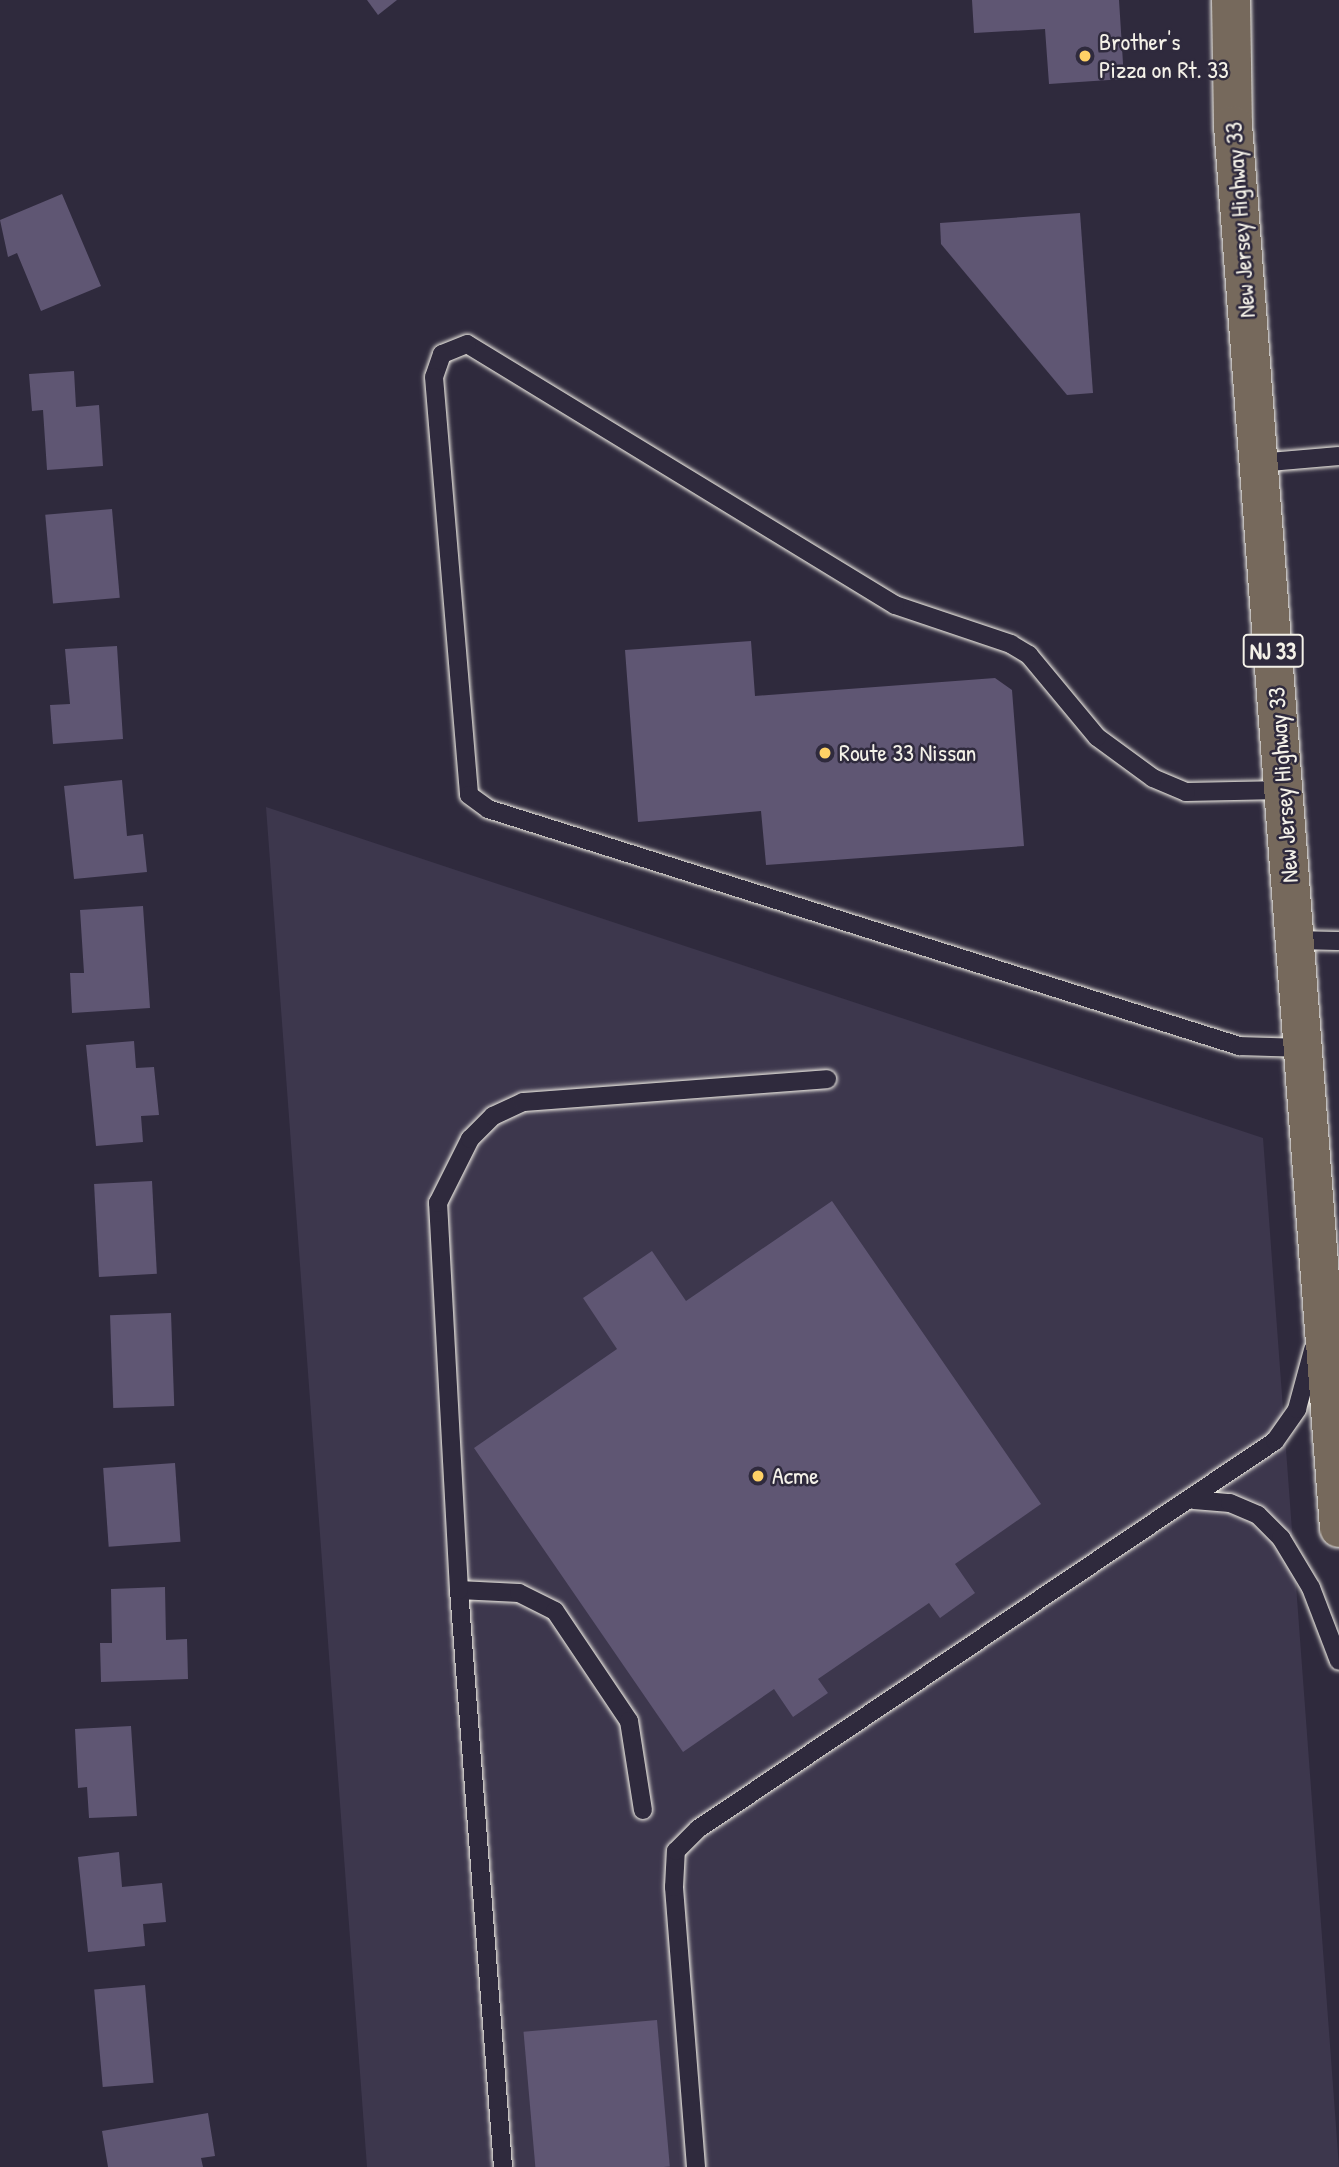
<!DOCTYPE html>
<html>
<head>
<meta charset="utf-8">
<style>
	body { margin:0 }
	#map { position:relative; width:1339px; height:2167px; overflow:hidden; background:#2f2a3d; font-family:"Patrick Hand",sans-serif }
	div>[style] { position:absolute }
	.built>* { inset:0; background:#3d374d }
	.building>* { inset:0; background:#5f5673; transform-origin:0 0 }
	.roads { filter:drop-shadow(0 0 2px #f4f1e8) drop-shadow(0 0 2px #f4f1e8) }
	.lane>* { height:18px; margin:-9px; padding:0 9px; transform-origin:9px; border-radius:9px; background:#2f2a3d }
	.primary>* { height:38px; margin:-19px; padding:0 19px; transform-origin:19px; border-radius:19px; background:#76695c }
	.dots>* { width:19px; height:19px; translate:-50% -50%; box-sizing:border-box; border:4px solid #2f2a3d; border-radius:50% }
	span { translate:-50% -50%; white-space:nowrap; text-align:center; line-height:1.15; -webkit-text-stroke:5px #2f2a3d; paint-order:stroke }
	.shield-label span { padding:2px 5px; background:#2f2a3d; border:2px solid; border-radius:5px; -webkit-text-stroke-width:0 }
	.shield-label { font-size:23px; color:#f4f1e8; font-weight:700 }
	.poi-label { font-size:24px; color:#f4f1e8 }
	.left { translate:0 -50%; text-align:left }
	.street-label { font-size:24px; color:#f4f1e8 }
</style>
</head>
<body>
<div id="map">
	<div class="built">
		<i style="clip-path:polygon(266px 807px,1263px 1138px,1339px 2167px,367px 2167px)"></i>
	</div>
	<div class="building">
		<i style="clip-path:polygon(367px 0,397px 0,378px 15px)"></i>
		<i style="clip-path:polygon(972px 0,1119px 0,1124px 79px,1049px 84px,1045px 29px,974px 33px)"></i>
		<i style="clip-path:polygon(62px 194px,101px 286px,41px 311px,17px 253px,8px 257px,0 220px)"></i>
		<i style="clip-path:polygon(1080px 213px,1093px 393px,1067px 395px,941px 244px,940px 223px)"></i>
		<i style="clip-path:polygon(74px 371px,76px 407px,99px 405px,103px 466px,47px 470px,43px 410px,32px 411px,29px 374px)"></i>
		<i style="left:112px;top:509px;width:89px;height:67px;rotate:85deg"></i>
		<i style="clip-path:polygon(751px 641px,755px 696px,995px 678px,1012px 690px,1024px 846px,766px 865px,761px 811px,638px 822px,625px 650px)"></i>
		<i style="clip-path:polygon(117px 646px,123px 739px,53px 744px,50px 705px,70px 704px,65px 649px)"></i>
		<i style="clip-path:polygon(122px 780px,127px 836px,143px 834px,147px 872px,74px 879px,64px 786px)"></i>
		<i style="clip-path:polygon(143px 906px,150px 1008px,72px 1013px,70px 973px,84px 973px,80px 910px)"></i>
		<i style="clip-path:polygon(134px 1041px,136px 1068px,154px 1067px,159px 1115px,141px 1116px,143px 1142px,96px 1146px,86px 1045px)"></i>
		<i style="left:152px;top:1181px;width:93px;height:58px;rotate:87deg"></i>
		<i style="clip-path:polygon(832px 1201px,1041px 1504px,955px 1564px,975px 1593px,940px 1618px,929px 1603px,818px 1679px,828px 1693px,793px 1717px,774px 1689px,683px 1752px,474px 1448px,617px 1349px,583px 1298px,652px 1251px,686px 1301px)"></i>
		<i style="left:171px;top:1313px;width:93px;height:61px;rotate:88deg"></i>
		<i style="left:175px;top:1463px;width:79px;height:72px;rotate:86deg"></i>
		<i style="clip-path:polygon(165px 1587px,166px 1640px,187px 1639px,188px 1679px,101px 1682px,100px 1643px,112px 1643px,111px 1589px)"></i>
		<i style="clip-path:polygon(131px 1726px,137px 1816px,89px 1818px,87px 1787px,78px 1788px,75px 1729px)"></i>
		<i style="clip-path:polygon(119px 1852px,122px 1887px,162px 1883px,166px 1922px,143px 1924px,145px 1946px,88px 1952px,78px 1857px)"></i>
		<i style="left:145px;top:1985px;width:98px;height:51px;rotate:85deg"></i>
		<i style="left:657px;top:2020px;width:147px;height:134px;rotate:85deg"></i>
		<i style="clip-path:polygon(208px 2113px,215px 2156px,201px 2158px,203px 2167px,108px 2167px,102px 2131px)"></i>
	</div>
	<div class="roads">
		<div class="lane">
			<i style="left:1258px;top:463px;width:81px;rotate:-4.9deg"></i>
			<i style="left:1283px;top:790px;width:97px;rotate:178.8deg"></i>
			<i style="left:1186px;top:792px;width:36px;rotate:-157deg"></i>
			<i style="left:1153px;top:778px;width:69px;rotate:-143.8deg"></i>
			<i style="left:1097px;top:737px;width:107px;rotate:-129.7deg"></i>
			<i style="left:1029px;top:655px;width:21px;rotate:-149deg"></i>
			<i style="left:1011px;top:644px;width:122px;rotate:-161.4deg"></i>
			<i style="left:895px;top:605px;width:501px;rotate:-148.62deg"></i>
			<i style="left:467px;top:344px;width:27px;rotate:158deg"></i>
			<i style="left:442px;top:354px;width:24px;rotate:109deg"></i>
			<i style="left:434px;top:377px;width:419px;rotate:85.2deg"></i>
			<i style="left:469px;top:795px;width:24px;rotate:36deg"></i>
			<i style="left:488px;top:809px;width:788px;rotate:17.51deg"></i>
			<i style="left:1239px;top:1046px;width:64px;rotate:1.8deg"></i>
			<i style="left:1295px;top:940px;width:44px;rotate:1.3deg"></i>
			<i style="left:1194px;top:1500px;width:36px;rotate:5deg"></i>
			<i style="left:1230px;top:1503px;width:30px;rotate:23deg"></i>
			<i style="left:1258px;top:1515px;width:33px;rotate:45deg"></i>
			<i style="left:1281px;top:1538px;width:58px;rotate:59deg"></i>
			<i style="left:1311px;top:1588px;width:78px;rotate:69deg"></i>
			<i style="left:459px;top:1590px;width:60px;rotate:2.9deg"></i>
			<i style="left:519px;top:1593px;width:40px;rotate:26.6deg"></i>
			<i style="left:555px;top:1611px;width:133px;rotate:56.1deg"></i>
			<i style="left:629px;top:1721px;width:90px;rotate:81.1deg"></i>
			<i style="left:503px;top:2167px;width:579px;rotate:-94.36deg"></i>
			<i style="left:459px;top:1590px;width:388px;rotate:-93.1deg"></i>
			<i style="left:438px;top:1203px;width:72px;rotate:-63.4deg"></i>
			<i style="left:470px;top:1139px;width:33px;rotate:-45deg"></i>
			<i style="left:493px;top:1116px;width:33px;rotate:-25deg"></i>
			<i style="left:523px;top:1102px;width:305px;rotate:-4.3deg"></i>
			<i style="left:696px;top:2167px;width:281px;rotate:-94.5deg"></i>
			<i style="left:674px;top:1887px;width:36px;rotate:-87deg"></i>
			<i style="left:676px;top:1851px;width:31px;rotate:-45deg"></i>
			<i style="left:698px;top:1829px;width:695px;rotate:-33.92deg"></i>
			<i style="left:1275px;top:1441px;width:39px;rotate:-55deg"></i>
			<i style="left:1297px;top:1409px;width:61px;rotate:-74.8deg"></i>
		</div>
		<div class="primary">
			<i style="left:1231px;top:0;width:125px;rotate:89.1deg"></i>
			<i style="left:1233px;top:125px;width:1407px;rotate:85.68deg"></i>
		</div>
	</div>
	<div class="dots">
		<i style="left:1085px;top:56px;background:#ffd166"></i>
		<i style="left:825px;top:753px;background:#ffd166"></i>
		<i style="left:758px;top:1476px;background:#ffd166"></i>
	</div>
	<div class="shield-label">
		<span style="left:1273px;top:651px">NJ 33</span>
	</div>
	<div class="poi-label">
		<span class="left" style="left:1099px;top:56px">Brother's<br>Pizza on Rt. 33</span>
		<span class="left" style="left:839px;top:753px">Route 33 Nissan</span>
		<span class="left" style="left:772px;top:1476px">Acme</span>
	</div>
	<div class="street-label">
		<span style="left:1240px;top:220px;rotate:-94deg">New Jersey Highway 33</span>
		<span style="left:1283px;top:785px;rotate:-94deg">New Jersey Highway 33</span>
	</div>
</div>
</body>
</html>
